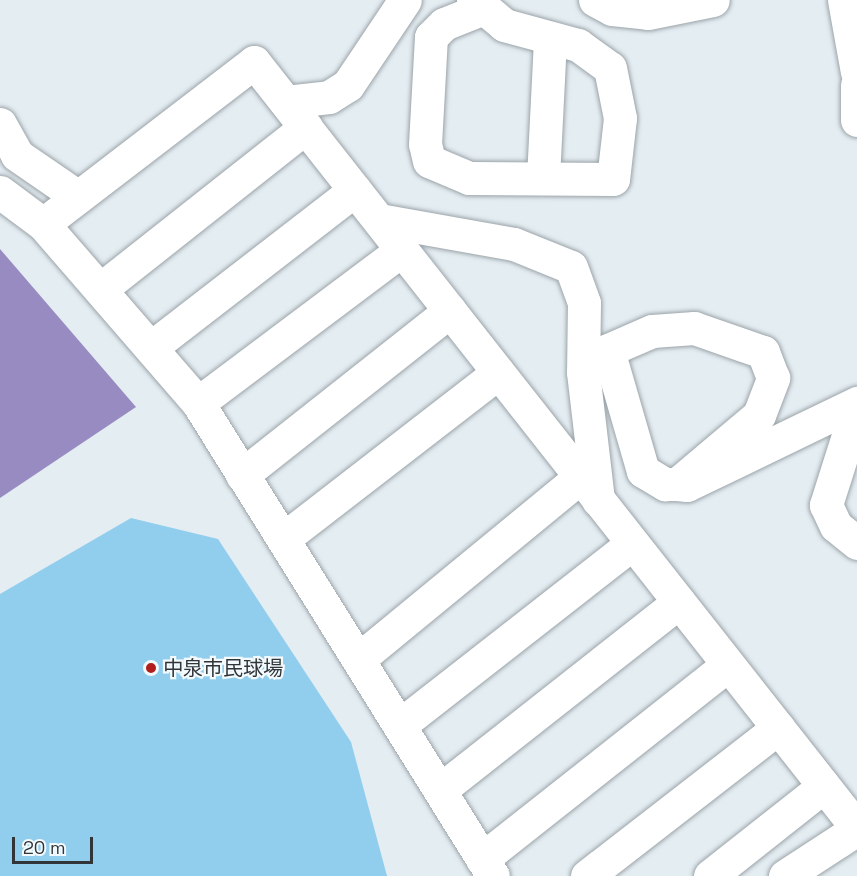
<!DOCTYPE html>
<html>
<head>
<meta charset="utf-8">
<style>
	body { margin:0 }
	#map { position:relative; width:857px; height:876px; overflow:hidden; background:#e4edf2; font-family:"Space Grotesk","Noto Sans JP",sans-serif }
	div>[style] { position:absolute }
	.green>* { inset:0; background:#91ceee }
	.water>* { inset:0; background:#978bc1 }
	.roads { filter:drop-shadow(0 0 2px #9ba4a9) drop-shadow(0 0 2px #9ba4a9) }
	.minor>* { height:33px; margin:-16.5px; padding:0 16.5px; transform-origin:16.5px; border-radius:16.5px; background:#fff }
	.dots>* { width:16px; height:16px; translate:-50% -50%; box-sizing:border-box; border:3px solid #f2fafe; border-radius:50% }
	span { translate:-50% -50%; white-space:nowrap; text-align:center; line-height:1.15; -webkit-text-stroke:4.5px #f2fafe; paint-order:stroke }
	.poi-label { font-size:20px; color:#313537 }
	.left { translate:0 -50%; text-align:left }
	.scale { position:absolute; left:12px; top:837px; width:81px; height:27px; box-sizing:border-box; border:3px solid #313537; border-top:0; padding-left:8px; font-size:18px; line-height:21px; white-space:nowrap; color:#313537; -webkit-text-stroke:4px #f2fafe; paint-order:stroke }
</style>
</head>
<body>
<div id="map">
	<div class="green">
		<i style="clip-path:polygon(131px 518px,218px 539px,351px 742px,387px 876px,0 876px,0 594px)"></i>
	</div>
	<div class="water">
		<i style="clip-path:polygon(0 249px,136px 407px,0 498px)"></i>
	</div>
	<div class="roads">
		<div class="minor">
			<i style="left:473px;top:0;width:14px;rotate:36deg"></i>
			<i style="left:484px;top:8px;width:26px;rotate:40deg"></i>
			<i style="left:504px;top:25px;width:77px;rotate:15.1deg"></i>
			<i style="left:578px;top:45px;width:39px;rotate:36deg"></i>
			<i style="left:610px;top:68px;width:51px;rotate:78.7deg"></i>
			<i style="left:620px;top:118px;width:61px;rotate:96.5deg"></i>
			<i style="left:613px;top:179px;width:144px;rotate:-179.6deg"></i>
			<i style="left:469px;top:178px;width:43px;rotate:-157deg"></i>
			<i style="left:429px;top:161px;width:17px;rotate:-103deg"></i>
			<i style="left:425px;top:144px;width:107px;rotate:-86.8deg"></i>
			<i style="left:431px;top:37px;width:18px;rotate:-45deg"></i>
			<i style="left:444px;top:24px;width:43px;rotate:-21.8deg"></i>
			<i style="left:595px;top:0;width:19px;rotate:28deg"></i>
			<i style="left:612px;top:9px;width:36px;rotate:6deg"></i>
			<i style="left:648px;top:13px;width:66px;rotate:-11.3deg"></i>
			<i style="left:844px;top:0;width:73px;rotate:79.8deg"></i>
			<i style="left:857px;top:85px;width:35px;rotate:90deg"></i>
			<i style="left:286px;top:102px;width:43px;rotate:-6.6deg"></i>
			<i style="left:329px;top:97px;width:22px;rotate:-32deg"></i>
			<i style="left:348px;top:85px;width:102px;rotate:-56.2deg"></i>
			<i style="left:0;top:124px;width:35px;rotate:61deg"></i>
			<i style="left:17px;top:155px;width:74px;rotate:34.5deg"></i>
			<i style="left:543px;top:178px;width:140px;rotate:-87.1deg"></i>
			<i style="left:0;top:192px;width:54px;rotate:36.7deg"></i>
			<i style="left:43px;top:224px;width:237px;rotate:49.1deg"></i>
			<i style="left:198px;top:403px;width:557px;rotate:58.05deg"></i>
			<i style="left:379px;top:220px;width:137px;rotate:10.1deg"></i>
			<i style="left:514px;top:244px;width:61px;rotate:22deg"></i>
			<i style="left:571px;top:267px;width:38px;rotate:70deg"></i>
			<i style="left:584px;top:303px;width:69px;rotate:90.8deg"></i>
			<i style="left:583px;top:372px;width:129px;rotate:83.3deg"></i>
			<i style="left:43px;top:224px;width:266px;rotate:-37.5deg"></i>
			<i style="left:254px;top:62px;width:975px;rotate:51.79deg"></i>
			<i style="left:102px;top:288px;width:260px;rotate:-38.3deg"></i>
			<i style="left:153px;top:346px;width:255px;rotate:-37.7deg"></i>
			<i style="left:198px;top:403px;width:255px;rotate:-36.9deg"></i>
			<i style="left:857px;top:407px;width:103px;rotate:107.6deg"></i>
			<i style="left:826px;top:505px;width:23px;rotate:65deg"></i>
			<i style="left:836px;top:526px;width:27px;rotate:39deg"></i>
			<i style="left:242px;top:475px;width:265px;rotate:-38.3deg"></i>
			<i style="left:677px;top:484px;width:107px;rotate:-40.1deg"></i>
			<i style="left:759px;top:415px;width:40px;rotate:-69deg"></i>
			<i style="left:773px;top:378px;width:28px;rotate:-111deg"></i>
			<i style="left:763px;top:352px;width:73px;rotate:-160.8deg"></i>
			<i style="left:694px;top:328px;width:42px;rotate:175.9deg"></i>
			<i style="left:652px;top:331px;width:48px;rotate:156.6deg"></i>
			<i style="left:608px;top:350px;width:126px;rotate:73.9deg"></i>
			<i style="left:643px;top:471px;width:26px;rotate:31deg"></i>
			<i style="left:665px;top:484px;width:12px"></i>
			<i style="left:677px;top:484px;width:10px;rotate:6deg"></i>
			<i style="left:687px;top:485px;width:189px;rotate:-25.8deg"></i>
			<i style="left:283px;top:539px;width:272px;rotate:-37.7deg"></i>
			<i style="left:360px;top:658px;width:285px;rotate:-39.4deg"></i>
			<i style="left:400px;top:725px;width:294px;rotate:-38deg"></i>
			<i style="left:440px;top:790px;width:304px;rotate:-38.2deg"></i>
			<i style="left:482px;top:859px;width:313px;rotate:-38.3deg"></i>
			<i style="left:587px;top:876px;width:242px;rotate:-37.8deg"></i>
			<i style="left:710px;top:876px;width:145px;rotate:-38.3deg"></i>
			<i style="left:785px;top:876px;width:86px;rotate:-33.1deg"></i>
		</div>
	</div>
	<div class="dots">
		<i style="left:151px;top:668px;background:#b01f1c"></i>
	</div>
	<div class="poi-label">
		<span class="left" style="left:163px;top:668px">中泉市民球場</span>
	</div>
	<div class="scale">20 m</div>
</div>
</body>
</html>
